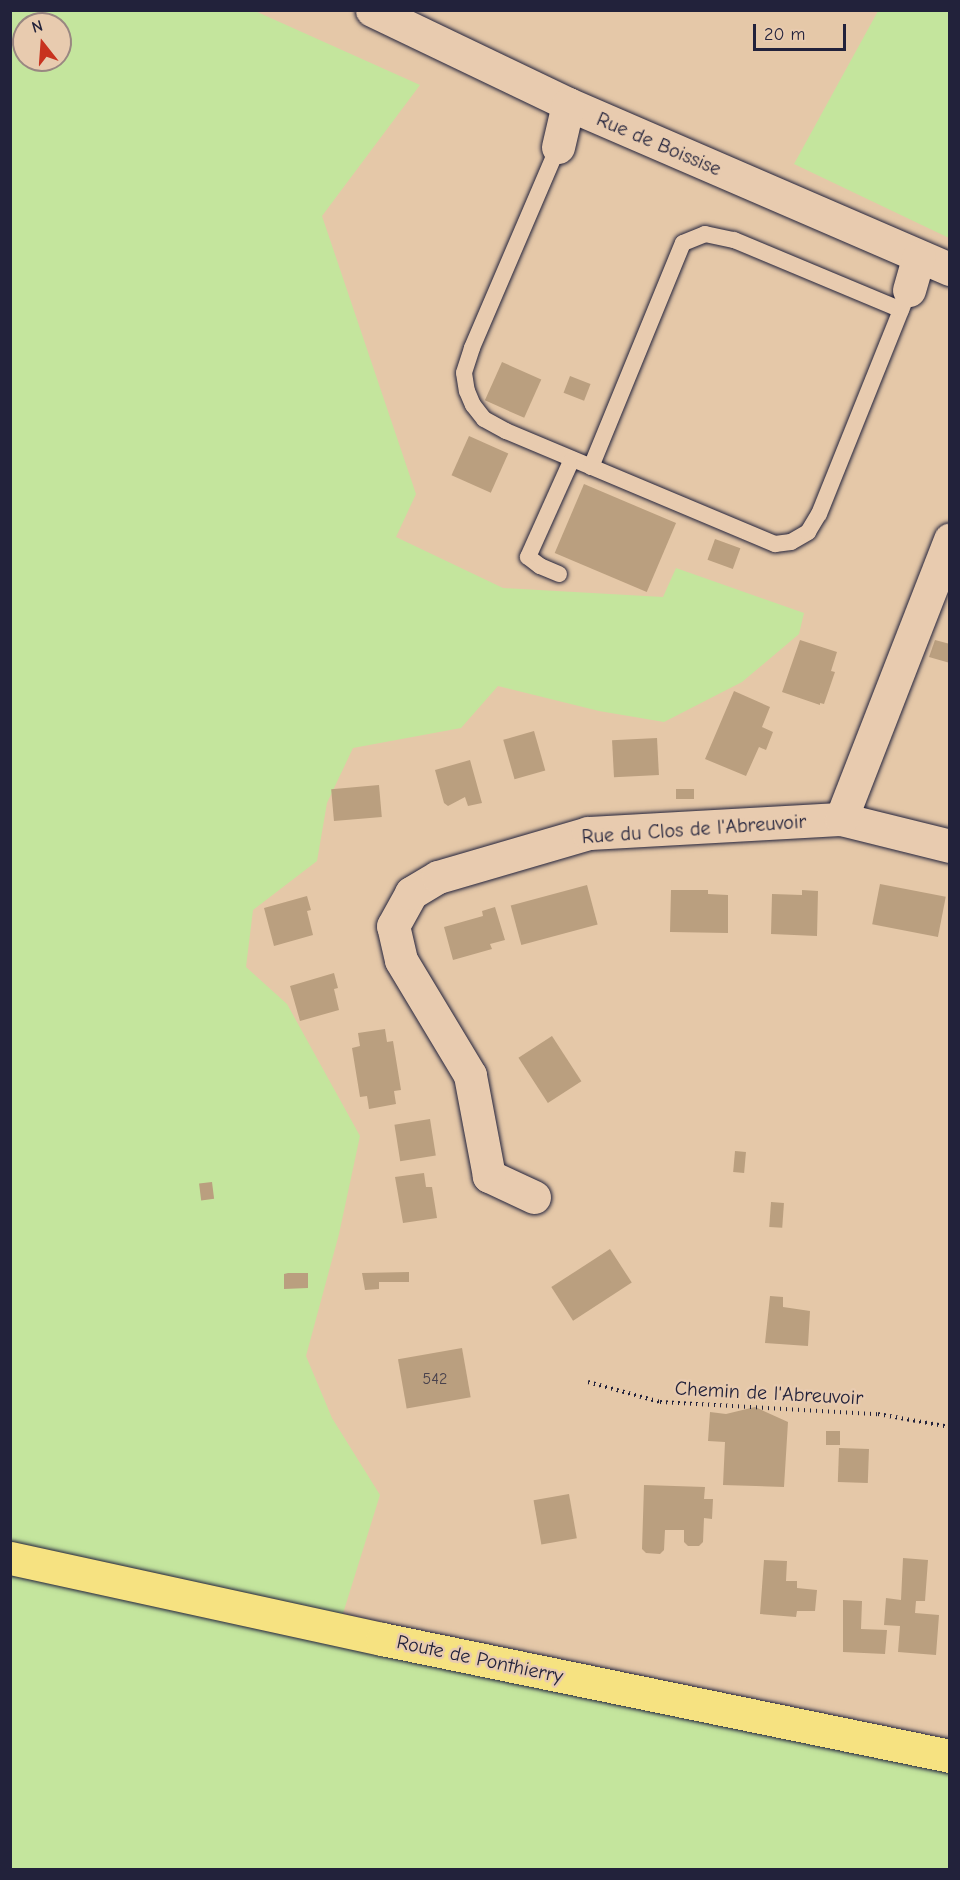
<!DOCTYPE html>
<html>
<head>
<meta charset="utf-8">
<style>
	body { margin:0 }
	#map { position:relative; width:960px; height:1880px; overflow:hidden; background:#e5c8a8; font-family:"Comic Neue",sans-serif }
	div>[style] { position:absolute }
	.green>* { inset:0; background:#c4e59d }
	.building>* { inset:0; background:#ba9f7f; transform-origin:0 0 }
	.path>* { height:4px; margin-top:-2px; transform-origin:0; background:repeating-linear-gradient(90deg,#22223b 0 1.5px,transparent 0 6px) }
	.roads { filter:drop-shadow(0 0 2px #22223b) drop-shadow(0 0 2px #22223b) }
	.service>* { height:16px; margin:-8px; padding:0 8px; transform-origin:8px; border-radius:8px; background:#e8cbaf }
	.minor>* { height:33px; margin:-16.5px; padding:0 16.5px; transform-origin:16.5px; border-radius:16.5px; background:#e8cbaf }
	.primary>* { height:33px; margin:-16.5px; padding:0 16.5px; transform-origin:16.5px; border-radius:16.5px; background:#f6e281 }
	span { translate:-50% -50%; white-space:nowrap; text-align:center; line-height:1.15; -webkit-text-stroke:5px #e8cbaf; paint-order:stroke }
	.number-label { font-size:16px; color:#48414c }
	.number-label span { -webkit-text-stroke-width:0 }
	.street-label { font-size:20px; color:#22223b }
	.frame { position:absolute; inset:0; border:12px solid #22223b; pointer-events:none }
	.north { position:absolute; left:12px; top:12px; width:60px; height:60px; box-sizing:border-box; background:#e8cbaf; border:2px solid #998781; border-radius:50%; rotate:343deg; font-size:16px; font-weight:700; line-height:24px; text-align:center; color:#22223b }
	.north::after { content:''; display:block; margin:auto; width:21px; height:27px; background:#c8321e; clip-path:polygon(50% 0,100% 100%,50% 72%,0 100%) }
	.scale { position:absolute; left:753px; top:24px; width:93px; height:27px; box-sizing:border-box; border:3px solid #22223b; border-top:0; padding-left:8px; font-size:18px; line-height:21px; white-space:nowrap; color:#22223b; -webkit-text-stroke:4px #e8cbaf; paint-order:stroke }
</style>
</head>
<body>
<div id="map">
	<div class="green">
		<i style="clip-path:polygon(evenodd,11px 11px,255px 11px,420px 85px,322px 216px,416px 494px,396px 537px,503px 588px,663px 597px,676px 568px,804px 613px,799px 634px,742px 682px,664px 722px,599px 711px,498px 686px,461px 728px,353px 748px,327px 803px,317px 861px,253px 910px,246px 967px,287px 1004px,360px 1136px,339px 1234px,306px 1356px,332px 1418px,380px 1495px,335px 1639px,949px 1741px,949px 1869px,11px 1870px,11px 11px,24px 24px,60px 24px,60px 60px,24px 60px,24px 24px)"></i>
		<i style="clip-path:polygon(878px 11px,949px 11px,949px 238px,794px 164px)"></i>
	</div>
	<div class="building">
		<i style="left:502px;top:362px;width:43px;height:42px;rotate:24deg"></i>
		<i style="left:570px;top:376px;width:22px;height:18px;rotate:21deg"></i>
		<i style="left:469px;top:436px;width:43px;height:43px;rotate:24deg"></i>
		<i style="left:584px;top:484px;width:100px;height:75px;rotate:23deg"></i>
		<i style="left:715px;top:539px;width:27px;height:22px;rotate:20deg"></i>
		<i style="clip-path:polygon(800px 640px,837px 652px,831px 671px,835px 672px,824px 704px,820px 703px,820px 705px,782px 692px)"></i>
		<i style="clip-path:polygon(935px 640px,950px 644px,950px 663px,929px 657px)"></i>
		<i style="clip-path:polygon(734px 691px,770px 707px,762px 727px,773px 732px,766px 750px,759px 747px,746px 776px,705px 759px)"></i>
		<i style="left:534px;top:731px;width:41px;height:32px;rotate:74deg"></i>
		<i style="left:657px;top:738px;width:37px;height:45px;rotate:87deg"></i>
		<i style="clip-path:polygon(470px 760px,482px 803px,468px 806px,465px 797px,448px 806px,444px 803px,435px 770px)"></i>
		<i style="left:379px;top:785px;width:32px;height:48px;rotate:85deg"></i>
		<i style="left:694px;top:789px;width:10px;height:18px;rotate:90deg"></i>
		<i style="left:880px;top:884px;width:67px;height:41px;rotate:11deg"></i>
		<i style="left:587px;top:885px;width:41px;height:79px;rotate:75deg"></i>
		<i style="clip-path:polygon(671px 890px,708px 890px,708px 894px,728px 895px,728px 933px,670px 932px)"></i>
		<i style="clip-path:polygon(802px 890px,818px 891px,817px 936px,771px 934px,772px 894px,802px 895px)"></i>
		<i style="clip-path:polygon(307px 896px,311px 910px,307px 911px,313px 935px,274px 946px,264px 908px)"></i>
		<i style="clip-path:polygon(495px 907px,505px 940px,490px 944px,492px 949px,453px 960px,444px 927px,483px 916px,482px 911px)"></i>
		<i style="clip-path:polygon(334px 973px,338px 988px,334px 989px,339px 1010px,300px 1021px,290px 986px)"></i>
		<i style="clip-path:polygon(385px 1029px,387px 1042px,393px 1041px,401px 1090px,394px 1091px,396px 1104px,369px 1109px,367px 1096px,360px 1097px,352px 1048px,360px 1046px,358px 1033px)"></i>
		<i style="left:552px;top:1036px;width:54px;height:40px;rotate:57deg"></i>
		<i style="left:430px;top:1119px;width:37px;height:36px;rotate:81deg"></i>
		<i style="left:735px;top:1151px;width:11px;height:21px;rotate:5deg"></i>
		<i style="clip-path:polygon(424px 1173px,426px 1187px,432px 1187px,437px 1218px,403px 1223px,395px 1177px)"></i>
		<i style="left:212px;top:1182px;width:17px;height:13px;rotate:83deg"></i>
		<i style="left:771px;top:1202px;width:13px;height:25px;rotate:4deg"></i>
		<i style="left:610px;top:1249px;width:40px;height:70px;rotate:57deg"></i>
		<i style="clip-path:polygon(409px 1272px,409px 1282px,379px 1282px,379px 1289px,365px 1290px,362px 1273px)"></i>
		<i style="clip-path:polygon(288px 1273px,308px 1273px,308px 1288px,284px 1289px,284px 1274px)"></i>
		<i style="clip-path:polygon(770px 1296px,783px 1297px,783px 1307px,810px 1311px,808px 1346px,765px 1343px)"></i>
		<i style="left:462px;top:1348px;width:50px;height:65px;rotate:80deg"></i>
		<i style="clip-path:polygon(755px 1407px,788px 1422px,784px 1487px,723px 1485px,725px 1442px,708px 1441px,710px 1412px,726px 1414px)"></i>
		<i style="left:826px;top:1431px;width:14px;height:14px"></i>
		<i style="left:839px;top:1448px;width:30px;height:34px;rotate:2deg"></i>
		<i style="clip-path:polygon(644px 1485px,705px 1487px,704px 1499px,713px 1499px,712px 1519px,704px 1518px,703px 1542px,699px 1546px,688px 1546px,684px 1542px,684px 1530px,665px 1530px,664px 1550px,660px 1554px,646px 1553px,642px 1549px)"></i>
		<i style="left:569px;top:1494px;width:45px;height:36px;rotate:80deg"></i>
		<i style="clip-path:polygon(903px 1558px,928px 1560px,925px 1601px,916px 1601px,915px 1613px,939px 1615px,936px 1655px,898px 1652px,900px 1626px,884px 1625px,886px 1598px,901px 1600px)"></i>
		<i style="clip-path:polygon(764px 1560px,787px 1561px,786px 1581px,797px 1581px,797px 1588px,817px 1590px,815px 1611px,797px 1611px,796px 1617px,760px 1614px)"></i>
		<i style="clip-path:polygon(843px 1600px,862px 1601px,861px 1629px,887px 1630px,885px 1654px,843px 1652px)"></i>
	</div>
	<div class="path">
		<i style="left:588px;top:1382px;width:75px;rotate:15.5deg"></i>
		<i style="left:660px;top:1402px;width:218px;rotate:3.2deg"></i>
		<i style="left:878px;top:1414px;width:73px;rotate:10.2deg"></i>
	</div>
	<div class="roads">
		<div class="service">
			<i style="left:558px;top:147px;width:219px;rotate:113.2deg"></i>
			<i style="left:472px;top:348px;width:26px;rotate:108deg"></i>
			<i style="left:464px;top:373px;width:18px;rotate:81deg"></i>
			<i style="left:467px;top:391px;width:15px;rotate:67deg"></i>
			<i style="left:473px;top:405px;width:18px;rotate:52deg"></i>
			<i style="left:484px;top:419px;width:25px;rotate:29deg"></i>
			<i style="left:506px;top:431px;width:292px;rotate:22.8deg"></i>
			<i style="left:775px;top:544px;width:16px;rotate:-7deg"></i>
			<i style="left:791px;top:542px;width:20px;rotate:-30deg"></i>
			<i style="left:808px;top:532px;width:21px;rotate:-59deg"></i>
			<i style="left:819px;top:514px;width:241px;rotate:-68.1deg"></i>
			<i style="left:591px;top:467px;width:242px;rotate:-67.7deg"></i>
			<i style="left:683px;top:243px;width:24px;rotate:-22deg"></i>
			<i style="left:705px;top:234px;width:30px;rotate:12deg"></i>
			<i style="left:734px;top:240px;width:181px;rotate:22.7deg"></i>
			<i style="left:559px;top:574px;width:21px;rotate:-157deg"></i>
			<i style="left:540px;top:566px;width:15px;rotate:-143deg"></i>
			<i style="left:528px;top:557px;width:107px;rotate:-65.8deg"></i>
		</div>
		<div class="minor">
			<i style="left:372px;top:10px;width:217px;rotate:25.6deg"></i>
			<i style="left:568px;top:104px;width:416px;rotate:23.4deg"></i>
			<i style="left:558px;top:147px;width:44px;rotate:-76.9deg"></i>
			<i style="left:909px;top:290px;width:35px;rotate:-74deg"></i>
			<i style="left:841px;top:819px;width:112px;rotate:13.9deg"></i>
			<i style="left:534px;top:1197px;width:50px;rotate:-155deg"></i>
			<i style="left:489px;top:1176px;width:103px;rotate:-100.7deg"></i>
			<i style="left:470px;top:1075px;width:134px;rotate:-121deg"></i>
			<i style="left:401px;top:960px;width:35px;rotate:-103deg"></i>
			<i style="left:393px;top:926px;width:38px;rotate:-61deg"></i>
			<i style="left:411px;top:893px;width:31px;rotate:-31deg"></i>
			<i style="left:438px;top:877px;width:156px;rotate:-16.3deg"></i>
			<i style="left:588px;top:833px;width:253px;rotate:-3.2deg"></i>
			<i style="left:841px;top:819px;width:300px;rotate:-68.7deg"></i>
		</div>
		<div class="primary">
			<i style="left:10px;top:1558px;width:381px;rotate:12.3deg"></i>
			<i style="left:382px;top:1639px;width:580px;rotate:11.64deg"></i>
		</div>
	</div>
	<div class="number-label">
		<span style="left:435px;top:1379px">542</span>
	</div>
	<div class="street-label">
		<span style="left:659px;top:144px;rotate:23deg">Rue de Boissise</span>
		<span style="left:694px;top:829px;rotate:-4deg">Rue du Clos de l'Abreuvoir</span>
		<span style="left:769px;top:1393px;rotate:3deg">Chemin de l'Abreuvoir</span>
		<span style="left:480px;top:1659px;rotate:12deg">Route de Ponthierry</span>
	</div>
	<div class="frame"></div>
	<div class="north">N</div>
	<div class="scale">20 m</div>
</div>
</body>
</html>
